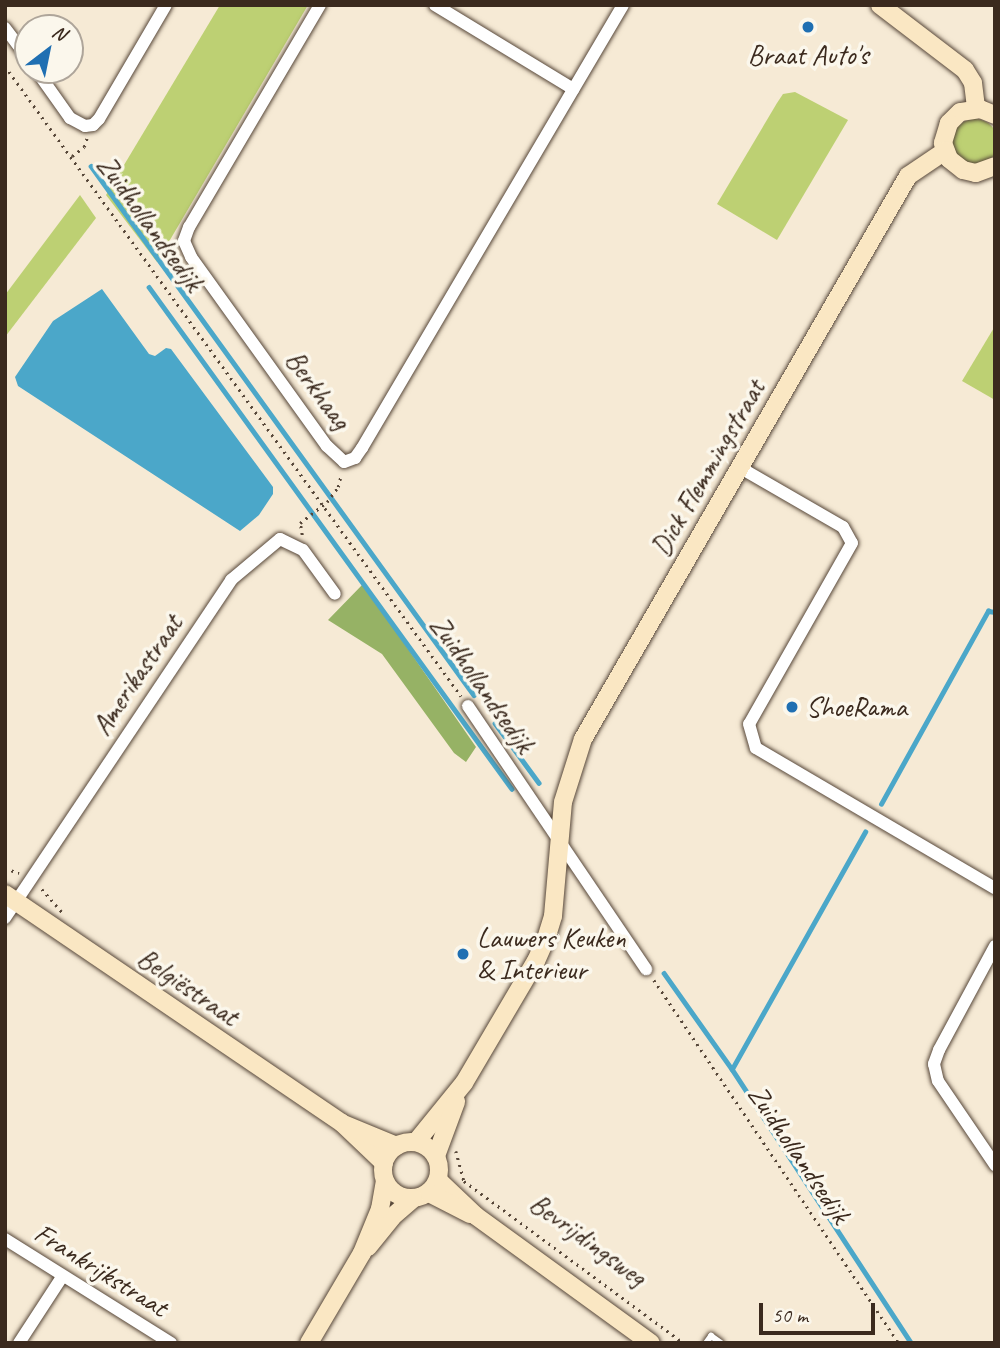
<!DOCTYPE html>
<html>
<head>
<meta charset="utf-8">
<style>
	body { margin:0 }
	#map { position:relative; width:1000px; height:1348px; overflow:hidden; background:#f6ead5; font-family:Caveat,sans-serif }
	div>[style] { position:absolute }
	.green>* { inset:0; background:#bdd073 }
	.round { border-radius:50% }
	.forest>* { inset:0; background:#96b265 }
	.water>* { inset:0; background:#4ba7c9 }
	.stream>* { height:4.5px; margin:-2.25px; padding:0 2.25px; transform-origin:2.25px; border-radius:2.25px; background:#4ba7c9 }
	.path>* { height:2.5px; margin-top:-1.25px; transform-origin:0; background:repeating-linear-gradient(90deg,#574739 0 2px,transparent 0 7px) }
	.roads { filter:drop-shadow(0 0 2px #574739) drop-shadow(0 0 2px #574739) }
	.lane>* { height:6px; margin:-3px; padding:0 3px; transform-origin:3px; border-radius:3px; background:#fff }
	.street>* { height:12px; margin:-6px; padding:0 6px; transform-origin:6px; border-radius:6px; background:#fff }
	.secondary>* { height:18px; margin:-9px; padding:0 9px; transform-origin:9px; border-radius:9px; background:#fae7c3 }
	.secondary>.ring { margin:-9px; padding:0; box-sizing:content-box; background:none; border:18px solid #fae7c3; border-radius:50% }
	.dots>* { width:19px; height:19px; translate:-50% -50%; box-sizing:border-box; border:4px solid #fbf7ec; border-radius:50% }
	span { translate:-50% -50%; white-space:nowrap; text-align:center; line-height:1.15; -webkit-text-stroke:7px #fbf7ec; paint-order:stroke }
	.poi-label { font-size:28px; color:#3b2a1e }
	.left { translate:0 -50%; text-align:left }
	.street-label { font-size:28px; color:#3b2a1e }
	.frame { position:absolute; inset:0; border:7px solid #3b2a1e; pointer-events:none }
	.north { position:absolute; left:14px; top:14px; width:70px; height:70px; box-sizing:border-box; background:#fbf7ec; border:2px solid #aea59a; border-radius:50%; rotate:32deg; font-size:19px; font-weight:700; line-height:28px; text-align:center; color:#3b2a1e }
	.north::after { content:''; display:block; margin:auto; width:24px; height:32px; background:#1f6fb2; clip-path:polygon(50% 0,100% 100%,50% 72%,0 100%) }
	.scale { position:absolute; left:759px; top:1303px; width:116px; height:32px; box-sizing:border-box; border:4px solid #3b2a1e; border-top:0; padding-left:9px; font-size:21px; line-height:24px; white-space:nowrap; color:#3b2a1e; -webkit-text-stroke:5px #fbf7ec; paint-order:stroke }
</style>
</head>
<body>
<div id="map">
	<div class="green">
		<i style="clip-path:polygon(220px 5px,308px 5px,157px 262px,106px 195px)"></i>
		<i style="clip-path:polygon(795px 92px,848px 120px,777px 240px,717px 204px,777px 103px,783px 94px)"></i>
		<i class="round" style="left:952px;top:119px;width:46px;height:46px"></i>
		<i style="clip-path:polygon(80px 195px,96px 218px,5px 337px,5px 295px)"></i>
		<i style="clip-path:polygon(995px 326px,995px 400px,962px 381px)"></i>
	</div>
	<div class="forest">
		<i style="clip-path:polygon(363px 584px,476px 747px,466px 762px,454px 753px,382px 654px,328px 620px)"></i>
	</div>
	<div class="water">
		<i style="clip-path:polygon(102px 289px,149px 354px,155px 356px,166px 348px,171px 349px,273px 487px,273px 494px,259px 515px,240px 531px,18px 386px,15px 377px,53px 321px)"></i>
	</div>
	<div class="stream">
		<i style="left:91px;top:166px;width:653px;rotate:54.1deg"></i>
		<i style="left:149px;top:287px;width:619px;rotate:54.13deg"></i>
		<i style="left:495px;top:723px;width:74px;rotate:53.7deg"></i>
		<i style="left:881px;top:804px;width:221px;rotate:-61deg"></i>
		<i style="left:988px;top:611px;width:7px;rotate:8deg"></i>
		<i style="left:664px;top:973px;width:118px;rotate:54.7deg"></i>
		<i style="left:732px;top:1069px;width:327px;rotate:56.8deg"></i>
		<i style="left:732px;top:1069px;width:272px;rotate:-60.7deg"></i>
	</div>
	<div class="path">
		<i style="left:5px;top:66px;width:778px;rotate:54.1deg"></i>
		<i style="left:72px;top:156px;width:15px;rotate:-37deg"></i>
		<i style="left:84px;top:147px;width:9px;rotate:-72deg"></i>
		<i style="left:302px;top:535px;width:12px;rotate:-99deg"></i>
		<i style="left:300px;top:523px;width:34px;rotate:-38deg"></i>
		<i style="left:327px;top:502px;width:19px;rotate:-54deg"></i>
		<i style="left:338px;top:487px;width:12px;rotate:-76deg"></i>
		<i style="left:5px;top:868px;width:15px;rotate:20deg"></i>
		<i style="left:42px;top:889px;width:32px;rotate:49deg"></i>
		<i style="left:654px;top:980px;width:438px;rotate:56deg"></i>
		<i style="left:456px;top:1151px;width:31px;rotate:75deg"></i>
		<i style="left:464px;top:1181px;width:273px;rotate:36.4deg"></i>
	</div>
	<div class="roads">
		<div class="lane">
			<i style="left:706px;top:1343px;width:9px;rotate:-54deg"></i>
			<i style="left:711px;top:1336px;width:12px;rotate:35deg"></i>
		</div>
		<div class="street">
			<i style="left:320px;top:5px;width:258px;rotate:120.5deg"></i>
			<i style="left:189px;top:227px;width:15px;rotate:110deg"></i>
			<i style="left:184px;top:241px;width:17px;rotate:66deg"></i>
			<i style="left:191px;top:257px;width:233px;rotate:54.3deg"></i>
			<i style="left:327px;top:446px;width:23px;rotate:43deg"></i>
			<i style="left:344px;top:462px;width:12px;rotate:-20deg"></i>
			<i style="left:355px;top:458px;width:12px;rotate:-55deg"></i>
			<i style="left:362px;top:448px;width:514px;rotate:-59.49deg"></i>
			<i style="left:435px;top:5px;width:162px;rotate:31.3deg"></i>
			<i style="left:5px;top:28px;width:39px;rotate:53deg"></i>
			<i style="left:36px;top:70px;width:59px;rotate:54.7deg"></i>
			<i style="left:70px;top:118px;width:17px;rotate:28deg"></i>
			<i style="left:85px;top:126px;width:8px;rotate:-7deg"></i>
			<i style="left:93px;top:125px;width:8px;rotate:-45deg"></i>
			<i style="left:99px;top:119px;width:132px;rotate:-59.6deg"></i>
			<i style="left:739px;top:467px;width:120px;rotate:30deg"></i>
			<i style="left:843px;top:527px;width:18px;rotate:61deg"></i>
			<i style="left:852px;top:543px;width:208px;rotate:119.6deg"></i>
			<i style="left:749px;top:724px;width:25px;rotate:74deg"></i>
			<i style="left:756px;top:748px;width:277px;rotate:30.4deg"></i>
			<i style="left:468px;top:706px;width:318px;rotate:55.9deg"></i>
			<i style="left:5px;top:918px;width:407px;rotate:-56.2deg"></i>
			<i style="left:231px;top:580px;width:64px;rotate:-39.9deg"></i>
			<i style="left:280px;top:539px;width:25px;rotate:26deg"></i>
			<i style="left:303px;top:550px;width:54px;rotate:54deg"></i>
			<i style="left:995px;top:946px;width:118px;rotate:118.3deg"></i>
			<i style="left:939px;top:1050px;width:15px;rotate:110deg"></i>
			<i style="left:934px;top:1064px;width:17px;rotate:77deg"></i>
			<i style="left:938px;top:1081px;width:102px;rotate:55.8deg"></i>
			<i style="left:5px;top:1239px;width:196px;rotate:32.1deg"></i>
			<i style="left:19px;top:1343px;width:79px;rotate:-56.9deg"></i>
		</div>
		<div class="secondary">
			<i style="left:880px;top:5px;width:107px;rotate:37.4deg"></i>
			<i style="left:965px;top:70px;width:15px;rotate:58deg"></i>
			<i style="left:973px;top:83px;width:25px;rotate:83deg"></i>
			<i style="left:995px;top:115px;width:16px;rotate:-158deg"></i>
			<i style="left:980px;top:109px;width:20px;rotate:171deg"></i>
			<i style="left:960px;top:112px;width:16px;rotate:135deg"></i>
			<i style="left:949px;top:123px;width:21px;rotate:107deg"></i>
			<i style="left:943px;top:143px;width:17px;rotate:69deg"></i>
			<i style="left:949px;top:159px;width:18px;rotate:38deg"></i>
			<i style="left:963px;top:170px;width:13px;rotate:13deg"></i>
			<i style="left:976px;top:173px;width:20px;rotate:-20deg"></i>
			<i style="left:5px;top:894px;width:407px;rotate:34.2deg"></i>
			<i style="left:342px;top:1123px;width:58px;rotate:43.6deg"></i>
			<i style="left:346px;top:1125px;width:55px;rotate:22.4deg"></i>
			<i class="ring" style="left:383px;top:1142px;width:38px;height:38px"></i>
			<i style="left:416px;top:1142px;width:76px;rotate:-50.9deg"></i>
			<i style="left:464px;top:1083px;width:142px;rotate:-59.5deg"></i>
			<i style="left:536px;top:961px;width:24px;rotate:-66deg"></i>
			<i style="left:546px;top:939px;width:24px;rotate:-73deg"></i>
			<i style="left:553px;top:916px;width:114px;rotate:-85deg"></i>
			<i style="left:563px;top:802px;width:66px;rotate:-72.4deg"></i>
			<i style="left:583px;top:739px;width:650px;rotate:-60deg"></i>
			<i style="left:908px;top:176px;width:45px;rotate:-34deg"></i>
			<i style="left:436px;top:1156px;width:58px;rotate:-69.7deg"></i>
			<i style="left:438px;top:1180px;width:52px;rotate:43.5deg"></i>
			<i style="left:476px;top:1216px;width:216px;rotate:36deg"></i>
			<i style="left:429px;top:1193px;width:46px;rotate:27.1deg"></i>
			<i style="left:368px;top:1247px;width:38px;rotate:-51deg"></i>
			<i style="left:392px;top:1217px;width:28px;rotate:-41deg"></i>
			<i style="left:309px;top:1343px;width:104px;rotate:-59.5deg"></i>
			<i style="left:362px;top:1253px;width:48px;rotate:-67.8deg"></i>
			<i style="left:380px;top:1209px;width:28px;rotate:-80deg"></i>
		</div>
	</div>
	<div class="dots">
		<i style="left:808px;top:27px;background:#1f6fb2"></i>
		<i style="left:792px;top:707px;background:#1f6fb2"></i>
		<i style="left:463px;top:954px;background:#1f6fb2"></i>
	</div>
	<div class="poi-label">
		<span style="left:808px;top:55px">Braat Auto's</span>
		<span class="left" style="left:806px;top:707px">ShoeRama</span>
		<span class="left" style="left:477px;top:954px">Lauwers Keuken<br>&amp; Interieur</span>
	</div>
	<div class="street-label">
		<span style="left:150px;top:223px;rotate:54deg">Zuidhollandsedijk</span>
		<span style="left:318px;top:390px;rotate:54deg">Berkhaag</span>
		<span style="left:708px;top:468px;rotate:-60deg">Dick Flemmingstraat</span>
		<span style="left:137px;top:675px;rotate:-56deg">Amerikastraat</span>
		<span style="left:482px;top:684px;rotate:55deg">Zuidhollandsedijk</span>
		<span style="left:188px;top:987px;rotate:34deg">Belgiëstraat</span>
		<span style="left:799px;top:1154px;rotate:56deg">Zuidhollandsedijk</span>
		<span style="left:588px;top:1240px;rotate:36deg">Bevrijdingsweg</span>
		<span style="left:101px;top:1270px;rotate:32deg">Frankrijkstraat</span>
	</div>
	<div class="frame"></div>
	<div class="north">N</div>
	<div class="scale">50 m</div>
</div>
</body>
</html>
